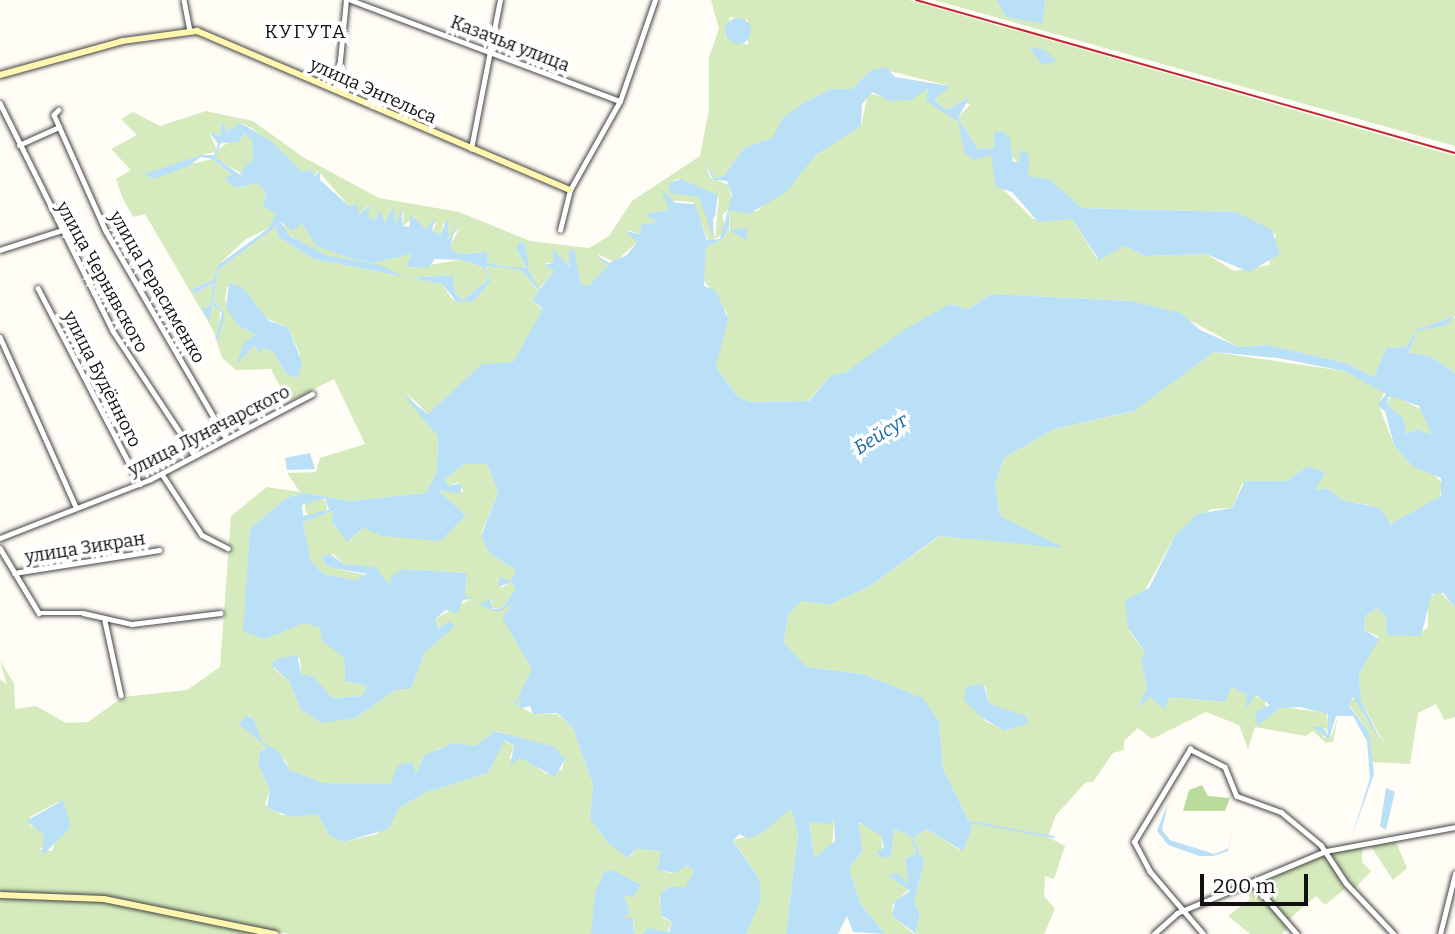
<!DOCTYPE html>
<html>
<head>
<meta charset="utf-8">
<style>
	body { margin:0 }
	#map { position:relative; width:1455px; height:934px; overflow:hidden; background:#fffdf5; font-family:Bitter,serif }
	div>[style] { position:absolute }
	.green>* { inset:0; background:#d5ebbd }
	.round { border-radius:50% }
	.forest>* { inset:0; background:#b9dc9c }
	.water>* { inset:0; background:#b9e0f7 }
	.stream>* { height:2px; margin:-1px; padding:0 1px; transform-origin:1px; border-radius:1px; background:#b9e0f7 }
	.roads { filter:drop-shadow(0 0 2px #444) drop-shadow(0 0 2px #444) }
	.street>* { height:4.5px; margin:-2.25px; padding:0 2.25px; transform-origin:2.25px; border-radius:2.25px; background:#fff }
	.secondary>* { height:6px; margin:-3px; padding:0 3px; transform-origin:3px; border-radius:3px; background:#fff6b0 }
	.rail>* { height:2px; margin:-1px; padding:0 1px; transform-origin:1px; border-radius:1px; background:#c4262e }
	span { translate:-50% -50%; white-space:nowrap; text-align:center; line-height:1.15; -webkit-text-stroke:7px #fff; paint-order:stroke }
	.street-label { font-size:18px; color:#111 }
	.neighbourhood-label { font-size:19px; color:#111; letter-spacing:2px }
	.water-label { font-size:19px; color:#1768a6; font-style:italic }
	.scale { position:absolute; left:1200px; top:874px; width:108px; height:32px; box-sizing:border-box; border:4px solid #111; border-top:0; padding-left:9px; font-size:21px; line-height:24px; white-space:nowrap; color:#111; -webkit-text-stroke:5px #fff; paint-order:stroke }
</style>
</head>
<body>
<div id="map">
	<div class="green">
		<i style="clip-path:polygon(evenodd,711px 0,909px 0,1455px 156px,1455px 316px,1417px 329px,1406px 347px,1386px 348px,1374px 377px,1346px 363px,1268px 345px,1239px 347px,1193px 322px,1130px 301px,991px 294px,968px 309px,950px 304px,846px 372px,830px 376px,808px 401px,750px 402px,737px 396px,716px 367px,727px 313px,703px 279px,706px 247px,722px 240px,725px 233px,709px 242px,693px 202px,666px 200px,669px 210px,646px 214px,657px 223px,640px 234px,627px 230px,637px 242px,615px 262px,597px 254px,608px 266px,588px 286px,581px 285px,571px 249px,571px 267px,554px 254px,553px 263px,545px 263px,554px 271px,539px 289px,528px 271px,525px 243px,517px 249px,526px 269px,502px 266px,488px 263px,487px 252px,457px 254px,449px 248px,459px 229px,447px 240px,444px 221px,440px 235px,432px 232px,437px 222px,426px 229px,414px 225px,415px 216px,403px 226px,404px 211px,398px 225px,391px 224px,393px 206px,385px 223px,380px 209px,375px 220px,368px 217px,368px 205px,359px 215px,358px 206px,349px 206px,318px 171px,314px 177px,312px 170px,302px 172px,252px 128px,240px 123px,227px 132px,223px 123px,220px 136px,209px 132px,217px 150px,242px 133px,252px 138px,253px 162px,243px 174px,215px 159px,216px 152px,201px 155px,158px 172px,212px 159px,232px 175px,235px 188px,257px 183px,266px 193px,263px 207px,277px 213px,269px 228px,246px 239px,218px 265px,213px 280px,192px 289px,195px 294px,213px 283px,211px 305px,203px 311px,209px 322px,213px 304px,220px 310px,219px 335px,223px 311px,213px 301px,218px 270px,277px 226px,278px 237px,313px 259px,442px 284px,452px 299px,474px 301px,491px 281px,485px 266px,521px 270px,539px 292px,532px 300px,543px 310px,513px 362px,481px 366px,428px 414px,407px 393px,438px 436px,437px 471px,426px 493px,350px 501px,304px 493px,286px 498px,250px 529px,244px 624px,265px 639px,304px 622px,319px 626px,344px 658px,345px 681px,367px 686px,362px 696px,332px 698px,311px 676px,301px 675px,300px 658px,282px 660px,274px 669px,289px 681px,300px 708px,317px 719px,356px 718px,395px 690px,411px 689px,425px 652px,448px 628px,450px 621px,440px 628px,435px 619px,471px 599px,465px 595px,467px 573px,404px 569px,390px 585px,369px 567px,344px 564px,333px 554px,321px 557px,327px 567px,366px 575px,355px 580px,323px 574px,311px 561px,303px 522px,333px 511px,333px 525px,350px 540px,363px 528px,441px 541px,466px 515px,438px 490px,463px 492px,459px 482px,448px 486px,445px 479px,464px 464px,487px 464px,498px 492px,481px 534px,490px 554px,516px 570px,511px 581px,498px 578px,501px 588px,511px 582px,516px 589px,502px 608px,491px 608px,492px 600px,479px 604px,494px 611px,500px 610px,511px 603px,515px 603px,503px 618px,532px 669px,522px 705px,511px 701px,531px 713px,557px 714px,573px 728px,593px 786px,590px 819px,608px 843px,630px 857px,636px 849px,661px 851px,657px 870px,671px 873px,690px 865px,695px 874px,685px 887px,668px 887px,659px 897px,663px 918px,672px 922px,667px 933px,634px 934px,634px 922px,621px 917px,630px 913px,624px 895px,641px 887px,604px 873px,591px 934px,289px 934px,100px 896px,0 892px,0 679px,7px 685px,0 661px,14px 683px,15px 709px,36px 706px,66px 723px,88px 722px,123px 697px,187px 690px,220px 667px,231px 516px,267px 487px,300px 492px,287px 473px,316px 472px,320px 458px,365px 444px,334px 379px,288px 402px,271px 369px,236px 370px,222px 358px,214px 332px,145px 214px,133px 217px,122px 197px,116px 179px,131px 170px,111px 149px,137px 135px,121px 119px,133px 112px,160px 126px,206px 111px,253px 121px,303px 157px,379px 198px,459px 212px,530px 241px,589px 248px,609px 236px,632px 201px,700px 156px,709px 109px,709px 57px,719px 29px,711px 0,730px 17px,748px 20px,748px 45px,725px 37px,730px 17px,711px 0,885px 70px,946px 85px,934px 100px,947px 110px,962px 102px,970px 104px,958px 118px,978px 149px,994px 148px,996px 136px,1028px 176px,1051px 182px,1082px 208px,1236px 212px,1276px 235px,1269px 265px,1234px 271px,1206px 254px,1145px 256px,1125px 246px,1097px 259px,1072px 219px,1033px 219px,1003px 189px,991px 155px,969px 156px,958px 122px,926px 101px,928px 88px,894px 100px,868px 93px,861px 126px,818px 154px,757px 211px,729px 210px,730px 232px,726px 230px,722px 215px,733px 206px,729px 185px,711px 178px,704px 163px,716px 178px,724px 176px,744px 148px,772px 138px,802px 104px,830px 89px,852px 89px,868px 73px,885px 70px,711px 0,678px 179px,719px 198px,715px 238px,699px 197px,670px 191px,669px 183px,678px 179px,711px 0,227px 287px,242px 287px,265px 318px,288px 327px,300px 354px,298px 378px,287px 375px,273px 352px,264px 348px,259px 354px,255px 345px,237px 363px,256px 335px,237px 325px,225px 301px,227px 287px,711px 0,250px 716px,263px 744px,285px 760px,290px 770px,323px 783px,390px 784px,411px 768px,416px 774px,422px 759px,439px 748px,475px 746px,497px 731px,553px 748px,564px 760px,562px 770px,547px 774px,522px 758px,509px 759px,514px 747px,504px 740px,488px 773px,427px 792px,399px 808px,377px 834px,344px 842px,330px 836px,317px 814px,282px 815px,265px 805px,270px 790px,258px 764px,260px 751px,267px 748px,244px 726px,243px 718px,250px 716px,711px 0,58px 802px,64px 802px,69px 829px,59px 832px,52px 851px,39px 849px,48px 844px,42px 831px,30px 826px,30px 817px,58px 802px)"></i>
		<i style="clip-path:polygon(934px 0,996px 0,1006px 17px,1043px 23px,1045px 0,1455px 0,1455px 146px)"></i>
		<i style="clip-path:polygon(285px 219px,292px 230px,302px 223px,326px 249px,350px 258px,373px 263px,412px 254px,409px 268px,461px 260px,482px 267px,489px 279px,463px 300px,455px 293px,453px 275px,407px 278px,312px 251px,283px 230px)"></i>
		<i style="clip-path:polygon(1455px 318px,1455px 373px,1430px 356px,1409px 354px,1417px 331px)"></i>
		<i style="clip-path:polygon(evenodd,1214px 352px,1344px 371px,1384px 392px,1379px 406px,1394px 445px,1413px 467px,1429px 470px,1443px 484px,1439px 500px,1394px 525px,1368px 505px,1342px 500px,1327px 488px,1315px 490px,1324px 473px,1308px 466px,1286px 481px,1242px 484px,1232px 508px,1211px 509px,1175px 536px,1129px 619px,1129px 631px,1145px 652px,1141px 662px,1147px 688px,1137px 709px,1150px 697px,1165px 709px,1169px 697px,1224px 702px,1232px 687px,1247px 695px,1247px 708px,1252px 696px,1264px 698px,1268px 716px,1283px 707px,1327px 713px,1329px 735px,1325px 728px,1313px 729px,1322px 732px,1324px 738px,1332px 735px,1338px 716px,1333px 742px,1326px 743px,1313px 731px,1306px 736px,1255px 727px,1248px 749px,1239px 725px,1206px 712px,1152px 739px,1138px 728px,1124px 741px,1124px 750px,1113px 753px,1093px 782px,1086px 782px,1056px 815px,1048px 837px,1065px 846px,1054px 879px,1045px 876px,1044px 896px,1055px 909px,1044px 934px,916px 934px,920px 913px,914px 903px,924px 862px,913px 838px,926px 829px,960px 850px,972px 828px,943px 768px,939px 722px,920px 697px,863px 674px,807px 667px,784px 644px,788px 615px,801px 601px,829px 605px,870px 586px,940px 536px,1053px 546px,1000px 516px,995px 485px,1004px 458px,1054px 429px,1131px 412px,1214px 352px,985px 686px,990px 704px,1023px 723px,1006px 731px,985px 721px,970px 700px,985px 686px)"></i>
		<i style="clip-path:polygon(1391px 395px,1423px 410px,1432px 435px,1418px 429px,1406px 434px,1404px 419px,1387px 404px)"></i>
		<i class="round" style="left:305px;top:496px;width:22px;height:22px"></i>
		<i style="clip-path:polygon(1439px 591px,1455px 607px,1455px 717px,1444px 720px,1436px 704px,1418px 713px,1410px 764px,1372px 762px,1369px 732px,1348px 703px,1356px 697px,1364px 715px,1384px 743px,1361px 701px,1359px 674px,1379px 637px,1364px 630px,1365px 616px,1377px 608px,1386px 618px,1386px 632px,1418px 635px,1428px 627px,1428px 598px)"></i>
		<i style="clip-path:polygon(789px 809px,797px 812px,798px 833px,786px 934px,746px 934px,759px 904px,759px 878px,733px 840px,760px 834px)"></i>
		<i style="clip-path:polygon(834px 818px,832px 847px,814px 858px,809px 822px)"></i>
		<i style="clip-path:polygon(862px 823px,881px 836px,883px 856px,891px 855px,894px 829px,910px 836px,916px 853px,905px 859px,908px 884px,888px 875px,909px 889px,893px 904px,892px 916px,914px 934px,885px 934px,860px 903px,849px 868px,862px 852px,856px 827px)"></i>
		<i style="clip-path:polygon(1395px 840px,1407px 868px,1393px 880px,1370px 845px)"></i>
		<i style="clip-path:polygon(1362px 846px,1362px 862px,1371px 871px,1354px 889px,1330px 852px)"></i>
		<i style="clip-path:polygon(1324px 853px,1347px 887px,1325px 905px,1316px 896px,1287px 921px,1255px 883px)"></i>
		<i style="clip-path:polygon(1252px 885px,1289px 927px,1282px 934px,1250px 934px,1228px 916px,1250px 899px,1246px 887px)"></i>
		<i style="clip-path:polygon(0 897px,104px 902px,258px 934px,0 934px)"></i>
	</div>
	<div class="forest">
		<i style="clip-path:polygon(1202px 785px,1208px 796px,1230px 798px,1225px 811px,1183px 811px,1189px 790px)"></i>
	</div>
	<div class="water">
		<i style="clip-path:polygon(996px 0,1045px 0,1043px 24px,1006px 17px)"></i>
		<i class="round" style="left:725px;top:18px;width:26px;height:26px"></i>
		<i style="clip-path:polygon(1029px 47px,1045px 50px,1057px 61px,1042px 65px)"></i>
		<i style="clip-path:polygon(evenodd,886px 67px,895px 77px,950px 86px,934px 100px,947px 110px,970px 97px,958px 118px,978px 149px,994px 148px,994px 132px,1002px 131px,1010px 138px,1013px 162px,1020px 162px,1019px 150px,1029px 154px,1028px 176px,1049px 179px,1082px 208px,1236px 212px,1272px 230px,1280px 254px,1249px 272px,1206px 254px,1145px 256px,1125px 246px,1099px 260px,1072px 219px,1038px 222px,1012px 192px,996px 187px,991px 155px,974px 160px,965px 154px,958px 122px,926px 101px,928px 88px,911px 100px,890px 101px,872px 92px,862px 104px,861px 126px,815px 156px,786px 192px,749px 214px,729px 210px,729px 230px,747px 228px,747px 240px,727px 230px,722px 240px,706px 247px,704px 286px,716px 291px,728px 319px,716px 367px,737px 396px,750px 402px,809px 401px,830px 376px,846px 372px,907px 328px,950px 304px,968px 309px,991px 294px,1130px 301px,1181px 313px,1200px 330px,1239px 347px,1268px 345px,1346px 363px,1374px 377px,1386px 348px,1406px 347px,1417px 329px,1455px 316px,1447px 325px,1417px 331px,1409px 353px,1430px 356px,1455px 373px,1455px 607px,1443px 593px,1432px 594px,1421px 636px,1386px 635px,1386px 618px,1377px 608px,1365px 616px,1364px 630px,1379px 639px,1359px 674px,1361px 701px,1384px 746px,1353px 697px,1349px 706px,1369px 732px,1374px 774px,1351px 839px,1370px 778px,1367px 741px,1353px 716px,1336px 716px,1329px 739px,1312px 727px,1323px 727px,1328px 735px,1328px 714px,1300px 707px,1280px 708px,1257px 726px,1255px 712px,1270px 705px,1256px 695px,1245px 710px,1247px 695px,1232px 687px,1225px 702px,1169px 697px,1165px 710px,1150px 697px,1137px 709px,1147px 688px,1141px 662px,1145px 652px,1128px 628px,1125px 600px,1149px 588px,1175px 536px,1197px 514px,1232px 508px,1245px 481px,1286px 481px,1308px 466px,1325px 473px,1315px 490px,1327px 488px,1342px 500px,1380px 508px,1391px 524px,1441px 496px,1441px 478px,1413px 467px,1394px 445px,1385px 411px,1377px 405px,1386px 394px,1344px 371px,1278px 358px,1214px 352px,1134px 411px,1054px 429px,1004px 458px,995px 485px,1000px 516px,1064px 548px,939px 536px,870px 586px,829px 605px,801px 601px,788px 615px,784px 643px,807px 667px,863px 674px,923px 698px,939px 722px,943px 768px,972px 828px,963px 851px,926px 829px,913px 838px,924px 862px,914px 903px,920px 913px,916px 934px,892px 916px,895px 901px,910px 891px,888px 875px,897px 873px,908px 884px,905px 859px,916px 853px,910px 836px,894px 829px,891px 856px,881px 858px,876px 852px,884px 848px,881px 836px,859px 822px,862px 852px,849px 868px,860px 903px,885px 934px,853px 932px,847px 916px,838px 934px,786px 934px,798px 833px,791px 809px,762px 833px,749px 839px,739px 834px,733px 841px,759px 878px,761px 900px,746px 934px,642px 934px,648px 928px,669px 932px,672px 922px,661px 915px,660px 895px,668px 887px,685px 887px,694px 871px,688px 865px,675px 873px,657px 870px,661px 851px,636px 849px,628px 858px,608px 843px,590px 819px,593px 786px,573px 728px,557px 713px,533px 714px,530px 706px,522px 708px,508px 699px,521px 704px,518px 697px,532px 669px,502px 618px,514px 603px,501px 611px,494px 611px,479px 604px,490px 599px,493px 609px,502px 608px,516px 589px,511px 582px,498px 587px,499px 577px,511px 581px,516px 570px,490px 554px,481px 536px,498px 492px,487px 464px,464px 464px,445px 479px,448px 486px,461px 483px,461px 494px,438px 490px,466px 515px,441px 541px,382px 536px,363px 528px,347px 542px,332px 522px,333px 511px,303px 522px,311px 561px,323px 574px,355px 580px,367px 574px,327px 567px,321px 557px,330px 554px,344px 564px,375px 567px,390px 585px,391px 576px,404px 569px,467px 573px,465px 595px,472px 599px,463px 600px,458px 613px,446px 610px,435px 619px,439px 628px,450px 621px,455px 626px,425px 652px,411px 689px,395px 690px,356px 718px,321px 723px,301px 710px,289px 681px,272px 666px,276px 659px,297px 655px,301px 674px,314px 677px,332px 698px,362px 696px,367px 686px,345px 681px,344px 658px,322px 641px,320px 628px,304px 623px,265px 639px,243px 631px,250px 529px,286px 498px,304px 493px,350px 501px,426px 493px,437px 471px,438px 436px,401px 393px,428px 414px,482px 364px,513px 362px,543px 309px,532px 300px,539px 291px,521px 270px,485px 266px,491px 281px,474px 301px,457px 302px,442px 284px,313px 259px,278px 237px,277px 226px,218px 270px,213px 301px,223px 311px,224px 317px,219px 338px,215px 341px,222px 313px,213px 304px,209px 322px,202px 309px,211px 305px,213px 283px,195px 294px,192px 289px,213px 280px,218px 265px,269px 228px,276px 213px,263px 207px,266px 193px,257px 183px,235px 188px,224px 178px,232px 175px,212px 159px,201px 157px,189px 166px,154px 179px,144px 174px,201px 155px,214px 155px,218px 144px,209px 132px,220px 136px,223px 121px,227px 132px,240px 123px,270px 140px,302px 172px,312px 170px,314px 177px,320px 171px,320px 180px,349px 206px,358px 205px,359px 215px,370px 204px,368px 217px,375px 220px,380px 209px,385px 223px,393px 206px,396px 225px,401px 208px,403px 226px,409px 227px,411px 215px,426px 229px,435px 217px,432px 231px,440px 235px,447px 219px,449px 240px,457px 220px,450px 248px,459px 254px,487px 252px,488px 263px,502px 266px,526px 268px,517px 249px,518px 242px,525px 243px,529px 271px,540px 289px,554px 271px,544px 265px,553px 263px,553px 249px,570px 267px,568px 252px,574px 249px,581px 284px,588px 286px,608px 266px,595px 254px,609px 263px,627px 255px,637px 242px,625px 231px,640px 234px,642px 224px,657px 223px,645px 214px,669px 210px,661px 190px,676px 203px,695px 204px,707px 240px,720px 239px,732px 195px,727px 181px,714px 180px,704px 163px,716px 178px,724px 176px,744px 148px,772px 138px,783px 118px,802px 104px,830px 89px,852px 89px,870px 71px,886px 67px,244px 133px,252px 140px,253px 162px,247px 164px,239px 151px,246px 165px,240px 175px,215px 157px,221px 143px,239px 142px,244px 133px,886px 67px,280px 221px,293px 231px,302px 223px,316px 246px,350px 258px,373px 263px,412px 254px,406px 267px,428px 268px,435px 259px,461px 260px,482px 267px,489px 279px,463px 300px,455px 293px,453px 275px,407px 278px,380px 265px,326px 255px,290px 236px,280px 221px,886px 67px,1389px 396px,1419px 406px,1432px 435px,1418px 429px,1406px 434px,1404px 419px,1387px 404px,1389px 396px,886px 67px,325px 498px,329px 510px,303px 516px,302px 505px,325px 498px,886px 67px,834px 818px,835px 841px,814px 858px,809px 822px,830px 824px,834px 818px)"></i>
		<i style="clip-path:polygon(681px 179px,718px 195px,715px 215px,725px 200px,713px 219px,714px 239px,699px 197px,670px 193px,669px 183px)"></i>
		<i style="clip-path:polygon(229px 283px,242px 287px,269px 321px,288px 327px,302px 362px,298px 378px,287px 375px,273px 352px,264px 348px,259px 354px,255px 345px,236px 365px,244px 342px,256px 335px,237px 325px,226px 307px)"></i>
		<i style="clip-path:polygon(310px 453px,315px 469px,287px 470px,285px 458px)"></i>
		<i style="clip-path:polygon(983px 684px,990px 704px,1026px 716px,1028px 723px,1005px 731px,981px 717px,964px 700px,966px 687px)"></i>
		<i style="clip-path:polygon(245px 716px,253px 718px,263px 743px,278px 751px,290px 770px,323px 783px,390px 784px,398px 765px,412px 762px,416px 774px,424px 755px,454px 743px,475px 746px,495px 731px,555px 747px,565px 759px,555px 777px,520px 758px,510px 766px,514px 746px,505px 740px,488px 773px,427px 792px,399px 808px,388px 829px,344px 842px,330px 836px,317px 814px,292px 817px,267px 808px,270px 790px,258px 764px,260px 751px,267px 748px,239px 724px)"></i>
		<i style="clip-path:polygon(1386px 788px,1395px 792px,1386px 830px,1380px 826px)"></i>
		<i style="clip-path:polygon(63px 800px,71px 827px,42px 856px,44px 835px,26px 821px)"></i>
		<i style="clip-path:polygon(1168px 803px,1162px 830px,1170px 840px,1214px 854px,1229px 848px,1234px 824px,1228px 851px,1213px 856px,1199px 856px,1168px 845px,1157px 831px)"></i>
		<i style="clip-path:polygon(612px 870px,641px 885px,633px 897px,624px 895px,630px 913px,622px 917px,633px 918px,634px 934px,591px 934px,595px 893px,604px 872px)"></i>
	</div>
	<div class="stream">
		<i style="left:970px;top:822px;width:85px;rotate:10.1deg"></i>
	</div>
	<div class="roads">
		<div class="street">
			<i style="left:184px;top:0;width:31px;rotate:79deg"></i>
			<i style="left:351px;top:0;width:287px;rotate:20.6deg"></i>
			<i style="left:337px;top:90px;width:90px;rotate:-84.3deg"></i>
			<i style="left:0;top:103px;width:254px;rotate:63.6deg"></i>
			<i style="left:113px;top:331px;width:149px;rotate:56.5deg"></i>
			<i style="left:59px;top:110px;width:7px;rotate:135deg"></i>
			<i style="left:54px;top:115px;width:127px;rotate:65.9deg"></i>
			<i style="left:106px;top:231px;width:239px;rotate:59.9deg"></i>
			<i style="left:19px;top:145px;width:44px;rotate:-24.2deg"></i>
			<i style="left:471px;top:149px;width:152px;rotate:-79deg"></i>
			<i style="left:560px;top:230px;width:41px;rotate:-76deg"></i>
			<i style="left:570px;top:190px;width:102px;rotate:-60.7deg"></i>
			<i style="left:620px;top:101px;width:107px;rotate:-70.9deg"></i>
			<i style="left:0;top:250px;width:62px;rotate:-17.9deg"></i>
			<i style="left:38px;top:288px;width:221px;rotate:62.5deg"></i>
			<i style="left:0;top:337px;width:186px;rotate:65.9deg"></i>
			<i style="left:162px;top:474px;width:73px;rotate:56.7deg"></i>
			<i style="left:202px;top:535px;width:29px;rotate:27deg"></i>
			<i style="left:0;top:538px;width:162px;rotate:-21.3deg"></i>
			<i style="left:151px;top:479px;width:182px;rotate:-27.8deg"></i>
			<i style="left:0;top:548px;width:76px;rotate:59deg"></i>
			<i style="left:39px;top:613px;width:44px"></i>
			<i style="left:83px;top:613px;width:50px;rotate:12.7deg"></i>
			<i style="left:132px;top:624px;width:89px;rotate:-7.1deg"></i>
			<i style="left:14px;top:573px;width:147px;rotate:-9deg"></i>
			<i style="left:105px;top:621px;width:76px;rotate:77.8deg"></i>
			<i style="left:1252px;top:882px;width:69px;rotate:49.1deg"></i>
			<i style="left:1154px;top:934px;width:31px;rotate:-42deg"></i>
			<i style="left:1177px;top:913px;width:161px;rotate:-22.6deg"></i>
			<i style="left:1326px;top:851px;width:131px;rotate:-10.5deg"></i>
			<i style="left:1203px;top:934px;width:82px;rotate:-130.5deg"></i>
			<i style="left:1150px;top:872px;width:34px;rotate:-118deg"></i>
			<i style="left:1134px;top:842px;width:109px;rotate:-58.9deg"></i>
			<i style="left:1190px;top:749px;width:39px;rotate:27deg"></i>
			<i style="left:1225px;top:767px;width:31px;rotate:68deg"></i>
			<i style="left:1237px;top:796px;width:47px;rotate:20deg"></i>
			<i style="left:1281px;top:812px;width:52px;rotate:39.5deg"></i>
			<i style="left:1321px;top:845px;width:45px;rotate:56.7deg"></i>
			<i style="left:1346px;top:883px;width:70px;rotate:46.7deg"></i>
			<i style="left:1440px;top:934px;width:62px;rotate:-76deg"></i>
		</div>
		<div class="secondary">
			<i style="left:0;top:75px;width:128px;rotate:-15.5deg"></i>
			<i style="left:123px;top:41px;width:75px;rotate:-7.7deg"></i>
			<i style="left:197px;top:31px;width:405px;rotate:23.1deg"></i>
			<i style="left:0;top:895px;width:104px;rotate:2.2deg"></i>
			<i style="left:104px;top:899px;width:175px;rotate:11.6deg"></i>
		</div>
	</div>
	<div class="rail">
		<i style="left:916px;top:0;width:560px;rotate:15.85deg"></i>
	</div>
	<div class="street-label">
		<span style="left:510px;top:44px;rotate:21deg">Казачья улица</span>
		<span style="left:373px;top:91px;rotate:24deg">улица Энгельса</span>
		<span style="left:102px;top:277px;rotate:61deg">улица Чернявского</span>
		<span style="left:157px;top:287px;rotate:60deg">улица Герасименко</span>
		<span style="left:102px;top:379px;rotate:63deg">улица Будённого</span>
		<span style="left:209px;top:431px;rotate:-27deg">улица Луначарского</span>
		<span style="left:85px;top:548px;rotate:-9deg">улица Зикран</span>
	</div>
	<div class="neighbourhood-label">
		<span style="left:306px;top:32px">КУГУТА</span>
	</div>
	<div class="water-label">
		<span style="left:881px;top:434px;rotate:-32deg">Бейсуг</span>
	</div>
	<div class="scale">200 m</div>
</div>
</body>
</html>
